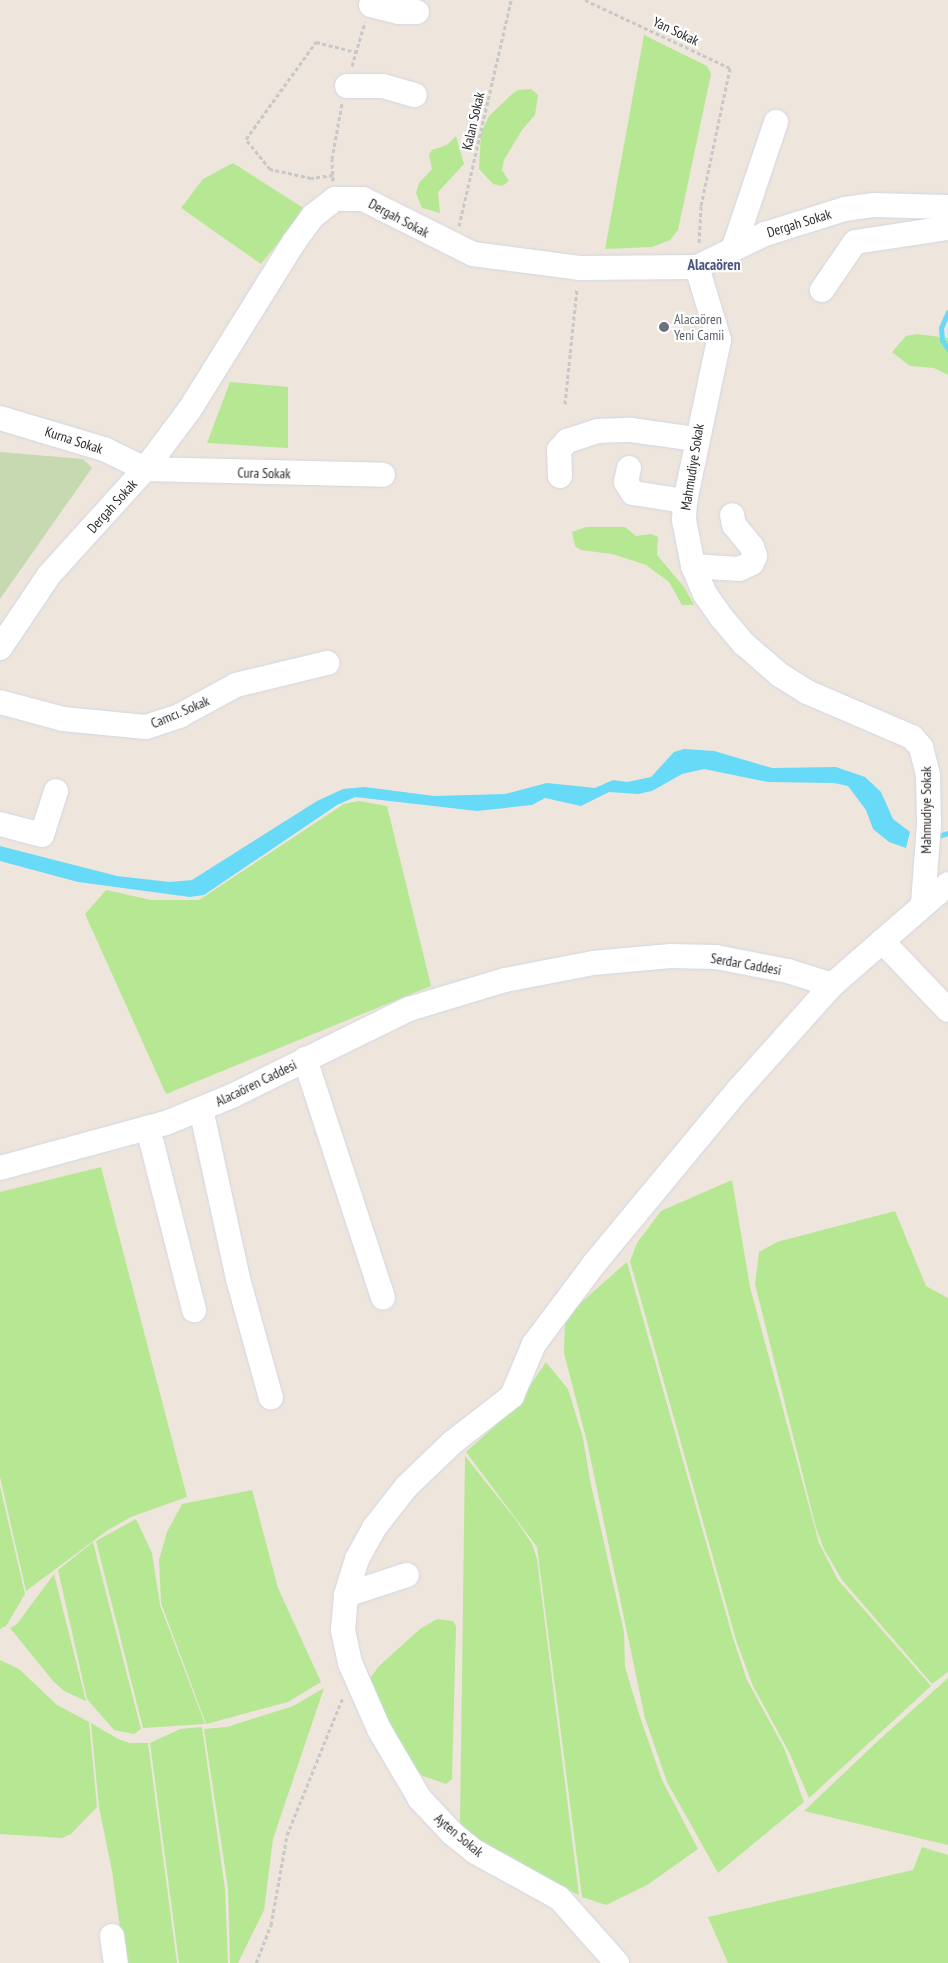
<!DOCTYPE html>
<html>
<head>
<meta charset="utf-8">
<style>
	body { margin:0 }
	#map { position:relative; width:948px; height:1963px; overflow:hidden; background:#eee5dc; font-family:"PT Sans Narrow",sans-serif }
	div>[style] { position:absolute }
	.green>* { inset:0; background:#b6e894 }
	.cemetery>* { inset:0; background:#c7d9b1 }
	.water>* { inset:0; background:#67daf7 }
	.stream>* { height:5px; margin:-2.5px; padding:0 2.5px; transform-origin:2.5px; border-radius:2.5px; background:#67daf7 }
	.path>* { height:3px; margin-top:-1.5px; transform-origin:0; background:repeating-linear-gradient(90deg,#c8c8c8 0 4px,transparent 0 6.5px) }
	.roads { filter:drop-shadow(0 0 1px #d1d6e4) drop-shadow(0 0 1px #d1d6e4) }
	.minor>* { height:24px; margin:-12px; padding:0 12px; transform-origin:12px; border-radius:12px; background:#fff }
	.dots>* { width:14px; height:14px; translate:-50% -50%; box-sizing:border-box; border:2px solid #fff; border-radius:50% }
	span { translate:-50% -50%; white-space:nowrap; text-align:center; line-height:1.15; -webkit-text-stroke:4.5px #fff; paint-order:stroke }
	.street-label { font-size:14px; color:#2b2b2b }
	.worship-label { font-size:14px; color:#5b616d }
	.left { translate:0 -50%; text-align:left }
	.neighbourhood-label { font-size:15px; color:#47557f; font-weight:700 }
</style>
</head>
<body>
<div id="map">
	<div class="green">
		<i style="clip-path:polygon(644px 35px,707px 66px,711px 74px,678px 230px,670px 240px,652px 247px,605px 249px)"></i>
		<i style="clip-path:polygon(531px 89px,538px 95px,535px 115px,522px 130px,504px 160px,502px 170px,509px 181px,502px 186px,493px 184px,479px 169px,481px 133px,489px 116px,512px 94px,518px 90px)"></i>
		<i style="clip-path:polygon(456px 136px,464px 164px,438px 192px,440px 213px,422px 208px,416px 193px,419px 183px,432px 169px,429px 155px,432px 150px,447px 145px)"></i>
		<i style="clip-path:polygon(233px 163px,305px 209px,261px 264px,181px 208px,203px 179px)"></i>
		<i style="clip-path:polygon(917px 334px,948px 338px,948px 375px,934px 368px,910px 366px,892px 352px,906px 336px)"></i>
		<i style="clip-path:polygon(230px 382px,288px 387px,288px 448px,207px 443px)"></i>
		<i style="clip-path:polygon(586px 527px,625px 527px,636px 536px,651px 534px,658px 537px,657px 555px,684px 587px,694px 605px,682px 605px,669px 582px,646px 565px,612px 554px,581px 550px,575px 546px,572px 532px)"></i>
		<i style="clip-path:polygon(359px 801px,387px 806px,431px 986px,166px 1094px,85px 914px,106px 890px,151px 900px,199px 900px,344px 804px)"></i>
		<i style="clip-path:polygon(101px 1167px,187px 1497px,131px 1517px,108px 1530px,26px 1591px,0 1477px,0 1192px)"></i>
		<i style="clip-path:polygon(732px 1180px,750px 1287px,819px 1543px,838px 1580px,931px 1686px,809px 1798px,790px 1754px,753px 1686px,736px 1640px,630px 1261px,637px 1243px,661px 1211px)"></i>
		<i style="clip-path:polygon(895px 1211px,926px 1286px,948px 1298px,948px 1672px,932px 1684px,842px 1580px,824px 1549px,816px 1528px,755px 1284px,759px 1252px,777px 1242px)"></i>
		<i style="clip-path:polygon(627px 1262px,733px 1638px,747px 1680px,784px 1748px,804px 1802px,718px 1873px,667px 1782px,645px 1718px,587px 1442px,564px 1353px,565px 1322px,577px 1306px)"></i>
		<i style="clip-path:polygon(546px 1362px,568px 1389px,583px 1438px,590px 1480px,624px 1632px,625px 1667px,640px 1717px,662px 1780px,698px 1849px,647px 1885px,606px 1905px,582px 1897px,537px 1547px,466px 1452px,515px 1408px)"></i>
		<i style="clip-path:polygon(465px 1456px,516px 1520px,532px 1544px,537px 1559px,579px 1895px,544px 1879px,470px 1836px,460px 1824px)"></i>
		<i style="clip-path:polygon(0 1486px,25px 1594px,6px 1626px,0 1629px)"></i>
		<i style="clip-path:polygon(252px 1490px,278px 1588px,321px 1682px,288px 1702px,206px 1724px,161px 1603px,159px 1560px,167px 1532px,182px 1504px)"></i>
		<i style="clip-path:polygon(136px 1519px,152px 1553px,160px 1605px,205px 1724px,143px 1728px,96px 1541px)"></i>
		<i style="clip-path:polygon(93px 1542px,141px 1729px,134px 1734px,114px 1730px,87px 1699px,58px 1570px)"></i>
		<i style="clip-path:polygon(54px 1574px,86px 1701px,64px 1691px,53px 1681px,10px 1628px,17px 1624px)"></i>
		<i style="clip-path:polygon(437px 1619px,453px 1621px,456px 1626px,452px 1779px,446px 1784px,423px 1776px,409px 1763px,369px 1687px,371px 1677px,379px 1666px,420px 1629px)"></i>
		<i style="clip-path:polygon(0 1660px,19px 1669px,57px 1705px,89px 1722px,97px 1807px,71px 1834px,62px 1838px,0 1834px)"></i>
		<i style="clip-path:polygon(948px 1678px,948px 1845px,804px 1811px,879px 1740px)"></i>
		<i style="clip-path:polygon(324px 1688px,273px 1839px,264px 1910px,238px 1963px,230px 1963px,228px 1888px,204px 1729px,227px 1727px,293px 1706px)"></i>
		<i style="clip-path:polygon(91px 1723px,118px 1739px,130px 1743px,148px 1743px,177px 1963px,125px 1963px,112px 1871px,99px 1807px)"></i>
		<i style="clip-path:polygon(202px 1727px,225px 1889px,228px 1963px,179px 1963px,150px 1743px,180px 1729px)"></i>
		<i style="clip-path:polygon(922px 1847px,948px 1855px,948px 1963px,728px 1963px,708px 1917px,913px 1870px)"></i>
	</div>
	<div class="cemetery">
		<i style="clip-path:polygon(0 452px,83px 459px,92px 468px,0 599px)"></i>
	</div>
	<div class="water">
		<i style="clip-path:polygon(684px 749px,714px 751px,772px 768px,836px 767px,865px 777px,881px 792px,893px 819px,910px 832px,906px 848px,889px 842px,873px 829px,866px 810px,848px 786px,834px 783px,768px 782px,704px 769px,682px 774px,652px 791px,638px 794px,609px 792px,581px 806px,545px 798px,532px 805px,477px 811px,355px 797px,337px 805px,204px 895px,190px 897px,78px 882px,0 861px,0 846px,117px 876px,170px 882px,192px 880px,317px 801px,343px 789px,365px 787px,434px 796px,505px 794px,547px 783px,595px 788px,613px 780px,627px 782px,651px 777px,674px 752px)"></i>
	</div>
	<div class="stream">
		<i style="left:948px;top:312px;width:17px;rotate:114deg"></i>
		<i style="left:941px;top:328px;width:12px;rotate:85deg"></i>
		<i style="left:942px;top:340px;width:11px;rotate:56deg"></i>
		<i style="left:938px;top:836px;width:10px;rotate:-17deg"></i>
	</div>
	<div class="path">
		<i style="left:585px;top:0;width:160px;rotate:25.1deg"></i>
		<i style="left:730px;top:68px;width:141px;rotate:101.9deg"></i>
		<i style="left:701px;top:206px;width:38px;rotate:93deg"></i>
		<i style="left:352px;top:66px;width:46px;rotate:-73.5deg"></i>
		<i style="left:333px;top:175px;width:22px;rotate:172deg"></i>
		<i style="left:311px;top:178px;width:42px;rotate:-167.6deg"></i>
		<i style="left:270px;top:169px;width:38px;rotate:-129deg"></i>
		<i style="left:246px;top:139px;width:120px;rotate:-54.2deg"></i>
		<i style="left:316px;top:42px;width:41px;rotate:14deg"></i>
		<i style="left:333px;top:181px;width:22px;rotate:-93deg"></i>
		<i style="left:332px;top:159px;width:57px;rotate:-79.9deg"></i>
		<i style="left:459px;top:226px;width:232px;rotate:-77deg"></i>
		<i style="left:565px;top:404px;width:117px;rotate:-84.1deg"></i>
		<i style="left:256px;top:1963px;width:41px;rotate:-68.5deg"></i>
		<i style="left:271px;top:1925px;width:91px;rotate:-79.9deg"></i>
		<i style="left:287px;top:1835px;width:149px;rotate:-67.9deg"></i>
	</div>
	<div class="roads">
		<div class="minor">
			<i style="left:371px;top:5px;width:29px;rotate:14deg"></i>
			<i style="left:399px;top:12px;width:18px"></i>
			<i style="left:347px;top:86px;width:36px"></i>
			<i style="left:383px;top:86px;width:33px;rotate:16deg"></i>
			<i style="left:734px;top:247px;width:132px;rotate:-71.4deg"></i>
			<i style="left:697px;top:267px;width:76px;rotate:73.2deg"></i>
			<i style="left:719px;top:340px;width:165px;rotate:101.9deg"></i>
			<i style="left:685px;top:501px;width:19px;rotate:93deg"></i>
			<i style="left:684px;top:520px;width:47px;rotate:78.9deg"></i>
			<i style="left:693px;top:566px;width:30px;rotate:67deg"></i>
			<i style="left:705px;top:594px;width:29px;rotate:55deg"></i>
			<i style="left:722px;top:618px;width:34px;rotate:50deg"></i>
			<i style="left:744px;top:644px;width:48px;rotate:40.7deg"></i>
			<i style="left:780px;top:675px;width:32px;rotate:32deg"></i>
			<i style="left:807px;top:692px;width:114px;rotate:23.2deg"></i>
			<i style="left:912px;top:737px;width:13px;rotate:48deg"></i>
			<i style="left:921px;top:747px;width:30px;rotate:76deg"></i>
			<i style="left:928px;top:776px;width:49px;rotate:88.8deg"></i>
			<i style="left:929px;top:825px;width:78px;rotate:94.4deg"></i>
			<i style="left:822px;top:290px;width:58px;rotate:-55.5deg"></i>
			<i style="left:855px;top:242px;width:94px;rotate:-8.6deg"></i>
			<i style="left:0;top:418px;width:109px;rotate:16.6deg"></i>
			<i style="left:104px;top:449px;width:46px;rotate:26deg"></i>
			<i style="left:145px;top:469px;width:238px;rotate:1.4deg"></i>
			<i style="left:629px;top:468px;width:14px;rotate:102deg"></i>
			<i style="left:626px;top:482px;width:13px;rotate:58deg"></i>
			<i style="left:633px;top:493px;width:53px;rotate:8.7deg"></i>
			<i style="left:560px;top:476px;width:26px;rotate:-92deg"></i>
			<i style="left:559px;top:450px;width:12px;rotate:-48deg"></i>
			<i style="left:567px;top:441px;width:32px;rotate:-18deg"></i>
			<i style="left:597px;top:431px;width:34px;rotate:-2deg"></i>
			<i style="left:631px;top:430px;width:66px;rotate:7.9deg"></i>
			<i style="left:693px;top:566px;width:46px;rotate:3.7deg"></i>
			<i style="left:739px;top:569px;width:14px;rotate:-25deg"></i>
			<i style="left:752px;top:563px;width:8px;rotate:-67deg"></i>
			<i style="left:755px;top:556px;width:9px;rotate:-108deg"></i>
			<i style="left:752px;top:547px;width:28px;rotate:-129deg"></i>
			<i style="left:734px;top:525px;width:10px;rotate:-101deg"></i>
			<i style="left:0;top:648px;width:88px;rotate:-56.1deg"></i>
			<i style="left:49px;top:575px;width:143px;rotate:-47.8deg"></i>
			<i style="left:145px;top:469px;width:75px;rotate:-53.1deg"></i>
			<i style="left:190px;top:409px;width:197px;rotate:-58.1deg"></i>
			<i style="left:294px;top:242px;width:32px;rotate:-54deg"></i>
			<i style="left:313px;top:216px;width:28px;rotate:-38deg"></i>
			<i style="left:335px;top:199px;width:28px"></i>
			<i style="left:363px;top:199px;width:123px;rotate:26.6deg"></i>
			<i style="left:473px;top:254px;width:107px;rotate:7.5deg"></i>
			<i style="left:579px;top:268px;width:118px;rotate:-0.5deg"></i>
			<i style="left:697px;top:267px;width:76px;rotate:-25.9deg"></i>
			<i style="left:765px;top:234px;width:84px;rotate:-17.4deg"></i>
			<i style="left:845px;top:209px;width:28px;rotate:-8deg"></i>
			<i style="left:873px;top:205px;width:75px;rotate:1.5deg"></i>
			<i style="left:0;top:702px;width:65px;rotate:15.1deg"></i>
			<i style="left:63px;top:719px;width:83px;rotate:5.5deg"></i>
			<i style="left:146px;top:727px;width:35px;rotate:-18deg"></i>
			<i style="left:179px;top:716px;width:65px;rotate:-28.5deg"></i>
			<i style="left:236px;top:685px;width:94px;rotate:-13.6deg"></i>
			<i style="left:0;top:824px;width:43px;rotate:14.7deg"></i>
			<i style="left:42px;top:835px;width:46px;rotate:-72.3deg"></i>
			<i style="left:882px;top:941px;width:95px;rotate:46.3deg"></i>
			<i style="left:305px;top:1059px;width:251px;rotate:71.9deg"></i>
			<i style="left:201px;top:1109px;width:174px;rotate:77.7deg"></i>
			<i style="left:238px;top:1279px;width:123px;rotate:74.5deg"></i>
			<i style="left:148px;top:1128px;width:188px;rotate:75.8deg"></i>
			<i style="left:0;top:1168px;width:172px;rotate:-15.2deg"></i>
			<i style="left:166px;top:1123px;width:74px;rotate:-22.4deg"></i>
			<i style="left:234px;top:1095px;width:195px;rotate:-26.2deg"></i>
			<i style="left:409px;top:1009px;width:100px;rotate:-16.8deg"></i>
			<i style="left:505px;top:980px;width:90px;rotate:-10.9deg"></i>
			<i style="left:593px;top:963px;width:78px;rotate:-5.1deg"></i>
			<i style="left:671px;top:956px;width:45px;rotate:1.3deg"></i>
			<i style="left:716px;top:957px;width:73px;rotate:11deg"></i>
			<i style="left:788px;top:971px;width:46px;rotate:17.7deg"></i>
			<i style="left:832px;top:985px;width:154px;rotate:-41deg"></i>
			<i style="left:346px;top:1595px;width:64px;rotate:-18.2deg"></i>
			<i style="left:112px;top:1936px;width:27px;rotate:82deg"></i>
			<i style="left:617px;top:1963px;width:87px;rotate:-131.7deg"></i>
			<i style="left:559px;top:1898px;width:97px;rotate:-151.1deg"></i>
			<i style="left:474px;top:1851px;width:28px;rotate:-141deg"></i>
			<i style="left:452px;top:1833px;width:47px;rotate:-133.3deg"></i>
			<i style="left:420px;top:1799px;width:81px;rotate:-120.4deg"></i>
			<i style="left:379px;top:1729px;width:72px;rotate:-113.7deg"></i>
			<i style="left:350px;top:1663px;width:34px;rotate:-102deg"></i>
			<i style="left:343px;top:1630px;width:35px;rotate:-85deg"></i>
			<i style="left:346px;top:1595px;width:38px;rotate:-73deg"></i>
			<i style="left:357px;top:1559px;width:35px;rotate:-61deg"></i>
			<i style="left:374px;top:1528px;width:52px;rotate:-52deg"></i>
			<i style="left:406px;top:1487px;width:65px;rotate:-43.8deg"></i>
			<i style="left:453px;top:1442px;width:75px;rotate:-37.9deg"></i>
			<i style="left:512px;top:1396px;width:56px;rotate:-67.1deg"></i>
			<i style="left:534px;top:1344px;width:100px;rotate:-53.1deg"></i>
			<i style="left:594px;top:1264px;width:227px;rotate:-50.4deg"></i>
			<i style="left:739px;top:1089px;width:140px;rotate:-48.2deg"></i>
		</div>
	</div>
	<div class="dots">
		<i style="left:664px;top:327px;background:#6b7280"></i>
	</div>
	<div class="street-label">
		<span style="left:676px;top:31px;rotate:25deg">Yan Sokak</span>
		<span style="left:473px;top:121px;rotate:-77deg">Kalan Sokak</span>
		<span style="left:399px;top:218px;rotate:28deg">Dergah Sokak</span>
		<span style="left:799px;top:223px;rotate:-17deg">Dergah Sokak</span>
		<span style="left:74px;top:440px;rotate:18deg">Kurna Sokak</span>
		<span style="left:692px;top:467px;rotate:-81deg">Mahmudiye Sokak</span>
		<span style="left:264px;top:473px;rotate:1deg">Cura Sokak</span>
		<span style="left:112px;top:506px;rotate:-48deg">Dergah Sokak</span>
		<span style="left:180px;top:712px;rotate:-23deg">Camcı. Sokak</span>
		<span style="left:926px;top:810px;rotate:-90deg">Mahmudiye Sokak</span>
		<span style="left:746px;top:964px;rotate:10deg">Serdar Caddesi</span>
		<span style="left:256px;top:1083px;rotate:-26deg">Alacaören Caddesi</span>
		<span style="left:459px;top:1835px;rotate:40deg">Ayten Sokak</span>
	</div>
	<div class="worship-label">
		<span class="left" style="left:674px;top:327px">Alacaören<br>Yeni Camii</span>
	</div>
	<div class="neighbourhood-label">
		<span style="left:714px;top:265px">Alacaören</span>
	</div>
</div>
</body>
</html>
